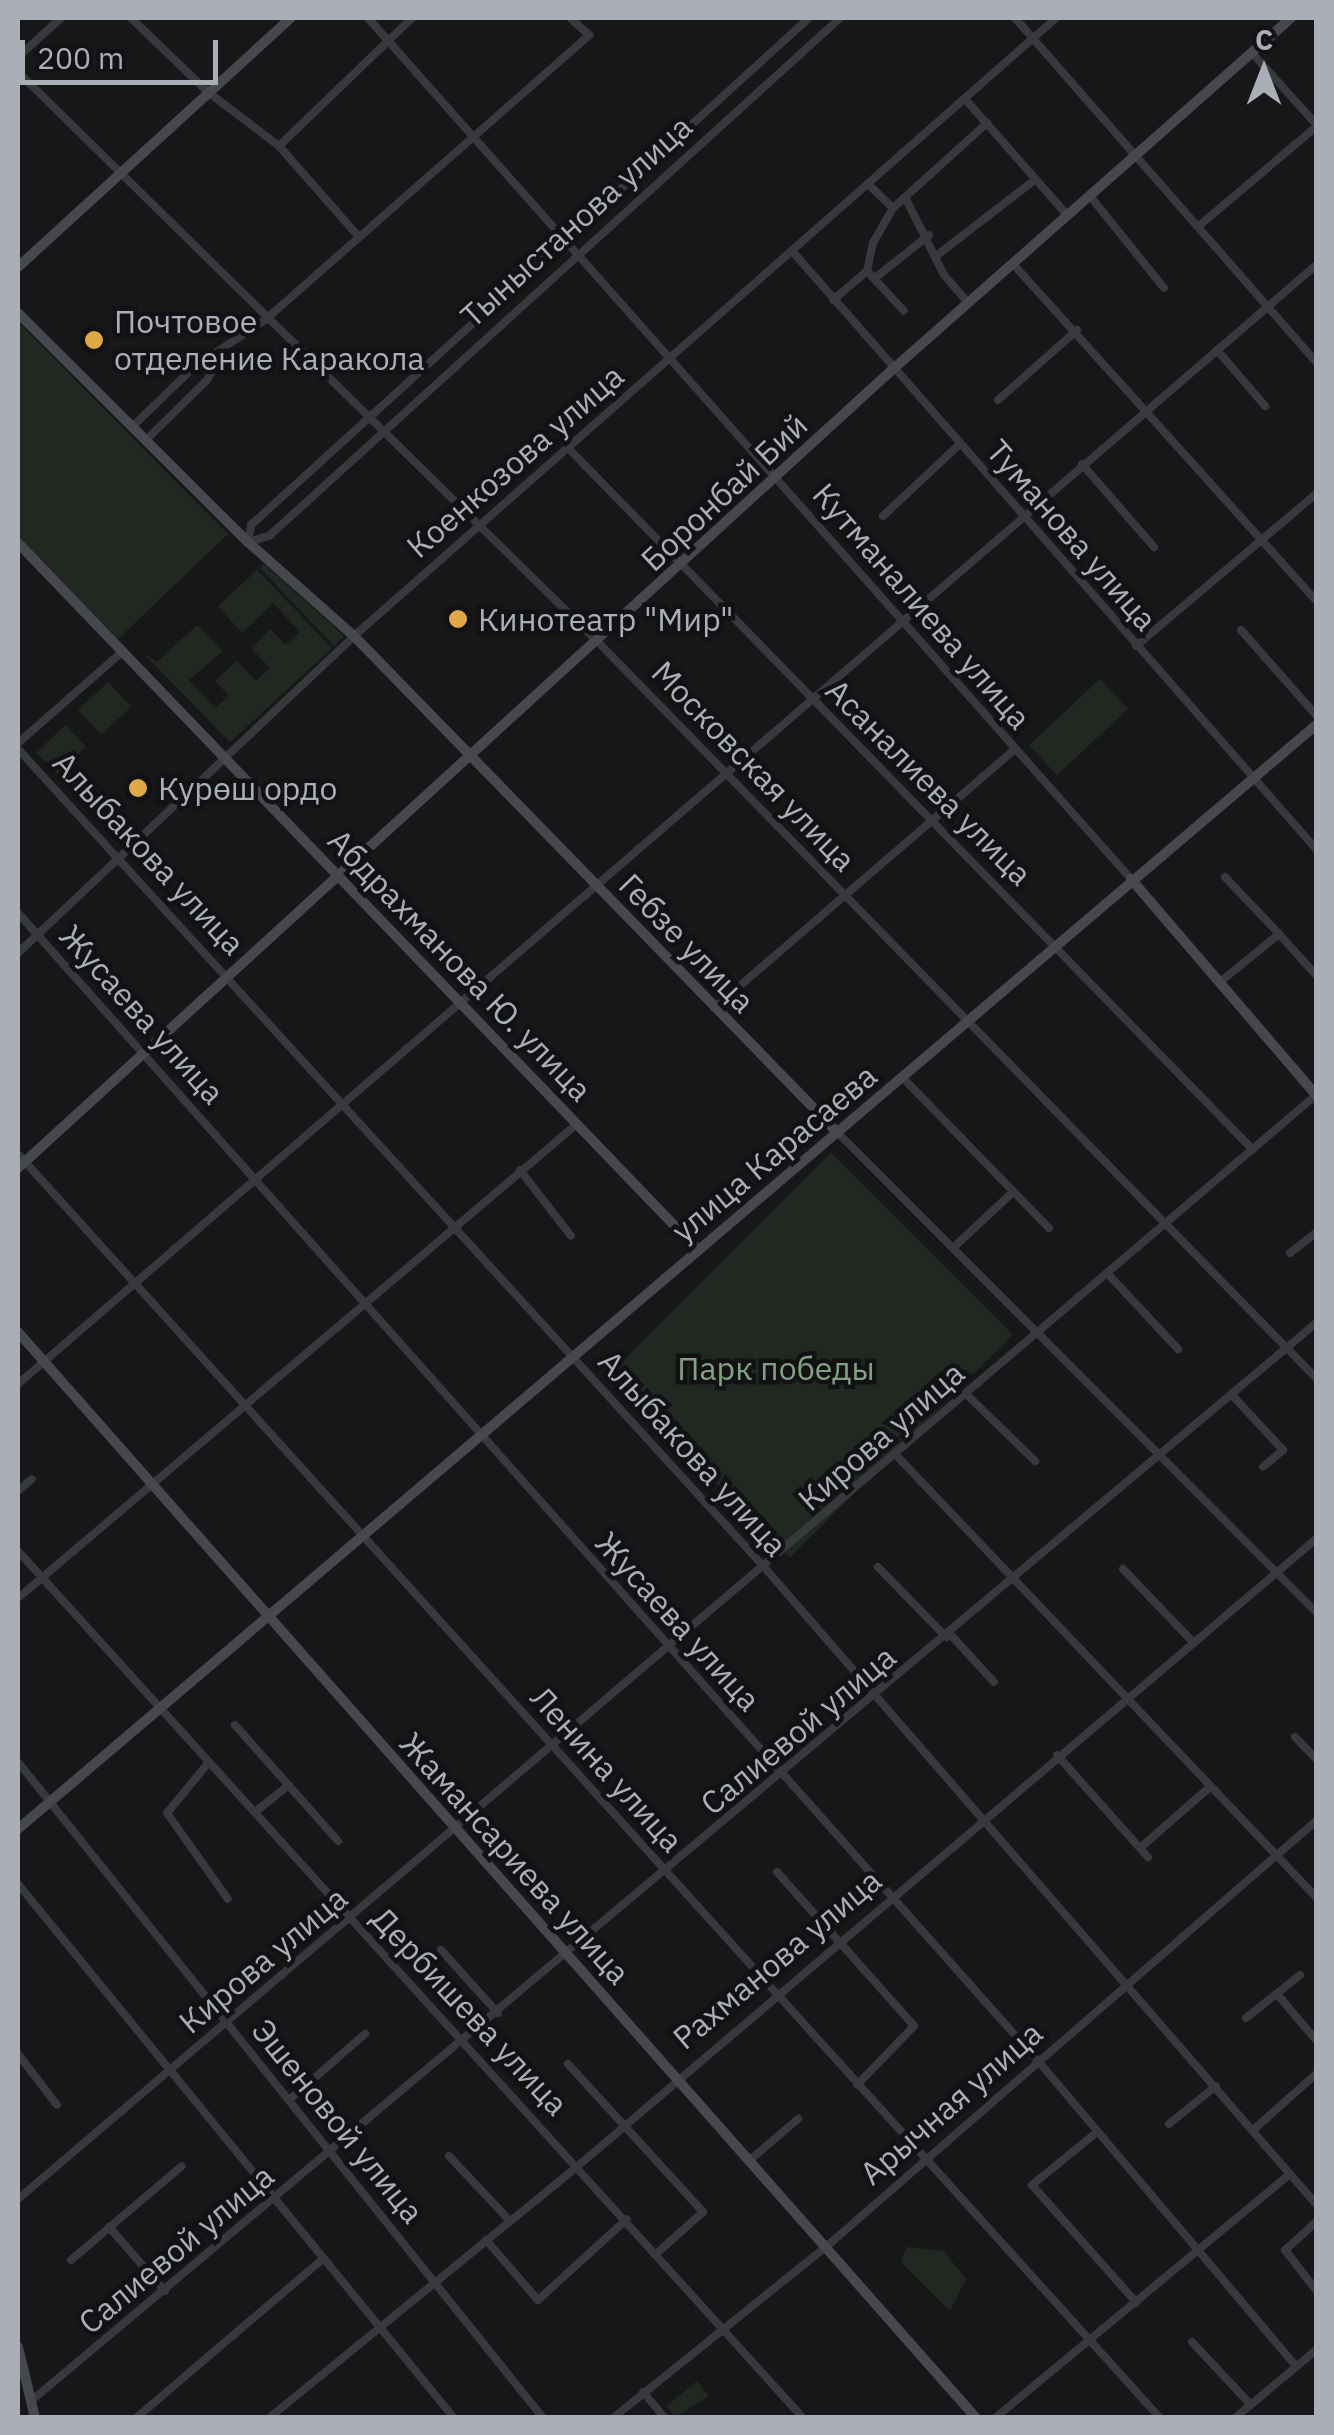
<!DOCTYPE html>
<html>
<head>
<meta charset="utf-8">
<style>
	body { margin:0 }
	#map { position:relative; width:1334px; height:2435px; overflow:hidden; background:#171719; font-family:"IBM Plex Sans",sans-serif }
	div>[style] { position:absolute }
	.green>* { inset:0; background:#212822; transform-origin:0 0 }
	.street>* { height:8px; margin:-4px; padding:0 4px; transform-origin:4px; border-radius:4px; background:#38393d }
	.secondary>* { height:10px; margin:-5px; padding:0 5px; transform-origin:5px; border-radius:5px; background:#47484d }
	.dots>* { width:28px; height:28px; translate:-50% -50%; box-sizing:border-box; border:5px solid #121214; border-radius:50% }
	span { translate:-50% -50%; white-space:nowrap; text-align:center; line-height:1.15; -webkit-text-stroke:9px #121214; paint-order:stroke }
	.street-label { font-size:32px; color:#aaafb7 }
	.poi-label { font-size:32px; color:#aaafb7 }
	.left { translate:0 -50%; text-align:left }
	.park-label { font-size:32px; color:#83a084 }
	.frame { position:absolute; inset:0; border:20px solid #aaafb7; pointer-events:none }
	.north { position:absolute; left:1214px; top:20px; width:100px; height:100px; -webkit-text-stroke:8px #121214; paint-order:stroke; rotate:0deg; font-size:28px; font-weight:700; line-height:40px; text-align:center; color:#aaafb7 }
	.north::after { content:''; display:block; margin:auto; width:35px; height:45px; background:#aaafb7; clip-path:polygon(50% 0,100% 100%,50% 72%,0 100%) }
	.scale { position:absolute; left:20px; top:40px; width:198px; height:45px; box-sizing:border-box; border:5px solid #aaafb7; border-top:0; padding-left:12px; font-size:30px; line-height:35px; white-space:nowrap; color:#aaafb7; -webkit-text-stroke:8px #121214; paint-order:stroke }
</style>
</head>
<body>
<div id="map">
	<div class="green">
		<i style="clip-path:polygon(18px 322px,228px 534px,118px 639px,18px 537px)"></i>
		<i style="clip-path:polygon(264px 564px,344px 636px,334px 646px,260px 568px)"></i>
		<i style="clip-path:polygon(257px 570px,332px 648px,230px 742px,144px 654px,157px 662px,197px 625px,223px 651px,189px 680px,215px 708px,229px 696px,215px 681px,237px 661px,256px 681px,270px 668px,251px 648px,271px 629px,285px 645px,300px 632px,273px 603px,242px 633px,218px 606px)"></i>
		<i style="left:1100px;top:679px;width:41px;height:97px;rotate:47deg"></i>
		<i style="left:108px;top:682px;width:34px;height:41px;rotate:47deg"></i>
		<i style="left:65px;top:725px;width:30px;height:40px;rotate:46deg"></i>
		<i style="left:831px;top:1153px;width:257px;height:315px;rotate:45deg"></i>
		<i style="clip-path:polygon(907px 2247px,944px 2251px,966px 2279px,950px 2311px,901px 2262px)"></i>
		<i style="clip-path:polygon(697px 2381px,709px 2396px,675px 2417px,667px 2406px)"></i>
	</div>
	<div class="street">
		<i style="left:131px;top:18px;width:107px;rotate:43.9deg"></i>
		<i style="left:208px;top:92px;width:89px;rotate:37.3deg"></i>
		<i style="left:279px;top:146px;width:121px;rotate:48.7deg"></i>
		<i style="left:368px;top:18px;width:1150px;rotate:48.45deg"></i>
		<i style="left:809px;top:18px;width:754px;rotate:137.74deg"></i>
		<i style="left:251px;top:525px;width:17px;rotate:100deg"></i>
		<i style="left:248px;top:542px;width:22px;rotate:-16deg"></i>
		<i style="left:269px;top:536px;width:771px;rotate:-42.21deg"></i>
		<i style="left:1015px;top:18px;width:457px;rotate:48.8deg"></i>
		<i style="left:1252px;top:53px;width:96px;rotate:48deg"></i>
		<i style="left:18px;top:57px;width:58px;rotate:-42.2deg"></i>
		<i style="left:18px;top:72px;width:812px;rotate:44.5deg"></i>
		<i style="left:597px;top:641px;width:1030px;rotate:45.71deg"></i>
		<i style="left:965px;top:99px;width:156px;rotate:48.6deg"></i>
		<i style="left:279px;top:146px;width:185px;rotate:-43.9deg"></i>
		<i style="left:869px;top:185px;width:33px;rotate:44deg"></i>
		<i style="left:1090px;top:196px;width:118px;rotate:51.2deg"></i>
		<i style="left:905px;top:197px;width:87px;rotate:63.4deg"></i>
		<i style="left:944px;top:275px;width:37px;rotate:49deg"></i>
		<i style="left:1200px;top:225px;width:152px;rotate:-40.2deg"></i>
		<i style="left:793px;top:252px;width:794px;rotate:48.78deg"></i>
		<i style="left:936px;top:256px;width:126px;rotate:-37.6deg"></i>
		<i style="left:1013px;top:264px;width:452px;rotate:48deg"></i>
		<i style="left:867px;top:271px;width:29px;rotate:-78deg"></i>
		<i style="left:873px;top:243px;width:40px;rotate:-60.3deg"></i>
		<i style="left:893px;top:208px;width:127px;rotate:-42.1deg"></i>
		<i style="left:875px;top:278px;width:69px;rotate:-38.5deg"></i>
		<i style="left:833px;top:300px;width:45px;rotate:-40.5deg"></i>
		<i style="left:867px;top:271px;width:54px;rotate:47.2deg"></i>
		<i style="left:1217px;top:350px;width:74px;rotate:49.4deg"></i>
		<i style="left:998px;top:400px;width:106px;rotate:-41.5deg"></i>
		<i style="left:132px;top:427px;width:86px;rotate:-44.1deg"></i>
		<i style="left:194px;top:367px;width:85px;rotate:-33.5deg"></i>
		<i style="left:265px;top:320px;width:432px;rotate:-41.3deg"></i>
		<i style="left:589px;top:35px;width:25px;rotate:-138deg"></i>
		<i style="left:145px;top:441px;width:87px;rotate:-44.5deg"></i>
		<i style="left:207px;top:380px;width:33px;rotate:-61deg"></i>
		<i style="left:569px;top:449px;width:979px;rotate:45.7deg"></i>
		<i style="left:1082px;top:464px;width:110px;rotate:49.1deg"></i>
		<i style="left:883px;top:516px;width:104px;rotate:-43.1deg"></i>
		<i style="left:1241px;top:630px;width:113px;rotate:48.6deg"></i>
		<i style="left:1136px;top:646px;width:236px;rotate:-40.2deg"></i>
		<i style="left:18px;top:743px;width:140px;rotate:-41.2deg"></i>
		<i style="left:18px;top:749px;width:1108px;rotate:47.63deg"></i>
		<i style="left:765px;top:1568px;width:841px;rotate:49.1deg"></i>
		<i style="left:1225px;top:877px;width:79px;rotate:46.5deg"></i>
		<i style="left:18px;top:913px;width:1537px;rotate:48.38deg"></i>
		<i style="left:1039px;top:2062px;width:399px;rotate:49.8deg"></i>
		<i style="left:18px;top:953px;width:462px;rotate:-43.3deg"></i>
		<i style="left:354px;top:636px;width:935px;rotate:-41.36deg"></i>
		<i style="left:1220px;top:982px;width:76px;rotate:-39.1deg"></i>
		<i style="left:1279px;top:934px;width:55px;rotate:47.9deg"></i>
		<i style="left:714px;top:1008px;width:396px;rotate:-40.7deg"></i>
		<i style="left:902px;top:1077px;width:211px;rotate:45.8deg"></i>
		<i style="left:838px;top:1133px;width:677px;rotate:45.06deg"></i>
		<i style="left:18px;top:1154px;width:1703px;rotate:47.9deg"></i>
		<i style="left:520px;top:1170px;width:83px;rotate:52.3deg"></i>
		<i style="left:954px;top:1247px;width:81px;rotate:-43deg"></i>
		<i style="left:1290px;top:1253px;width:33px;rotate:-38deg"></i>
		<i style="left:1108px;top:1274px;width:103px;rotate:47deg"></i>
		<i style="left:18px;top:1384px;width:1714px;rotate:-40.76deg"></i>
		<i style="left:967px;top:1395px;width:95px;rotate:44.1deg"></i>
		<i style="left:1232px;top:1395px;width:75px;rotate:47.2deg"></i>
		<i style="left:1283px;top:1450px;width:26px;rotate:140deg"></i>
		<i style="left:896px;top:1455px;width:610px;rotate:46.46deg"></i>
		<i style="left:18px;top:1491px;width:18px;rotate:-41deg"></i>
		<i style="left:18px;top:1551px;width:1170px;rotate:47.84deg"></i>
		<i style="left:878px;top:1567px;width:98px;rotate:45.8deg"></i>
		<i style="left:1123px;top:1569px;width:101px;rotate:46.2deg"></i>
		<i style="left:18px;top:1598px;width:733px;rotate:-40.3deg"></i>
		<i style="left:950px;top:1634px;width:65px;rotate:47.5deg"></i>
		<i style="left:235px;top:1725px;width:155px;rotate:48.4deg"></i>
		<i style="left:1295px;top:1737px;width:30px;rotate:46deg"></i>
		<i style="left:1057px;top:1755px;width:137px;rotate:48.3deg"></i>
		<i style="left:18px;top:1762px;width:840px;rotate:51.33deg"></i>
		<i style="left:209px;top:1762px;width:66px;rotate:129.5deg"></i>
		<i style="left:167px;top:1813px;width:105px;rotate:54.7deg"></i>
		<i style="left:255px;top:1812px;width:43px;rotate:-38.5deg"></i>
		<i style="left:1140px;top:1848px;width:93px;rotate:-41.1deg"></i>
		<i style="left:777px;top:1872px;width:206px;rotate:48.3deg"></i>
		<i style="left:914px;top:2026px;width:82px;rotate:134deg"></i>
		<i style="left:18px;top:1884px;width:689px;rotate:50.77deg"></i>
		<i style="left:441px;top:1950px;width:85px;rotate:47.9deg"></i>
		<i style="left:1277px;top:1994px;width:60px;rotate:49.7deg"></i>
		<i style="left:1246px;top:2018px;width:69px;rotate:-38.5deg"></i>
		<i style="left:18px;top:2054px;width:64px;rotate:52.6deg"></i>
		<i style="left:568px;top:2064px;width:200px;rotate:47.6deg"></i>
		<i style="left:703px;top:2212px;width:62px;rotate:138.3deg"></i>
		<i style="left:289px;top:2100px;width:101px;rotate:-41deg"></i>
		<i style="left:1169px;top:2124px;width:60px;rotate:-39deg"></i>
		<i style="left:1253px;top:2130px;width:84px;rotate:-41.6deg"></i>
		<i style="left:1097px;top:2132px;width:84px;rotate:140.8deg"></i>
		<i style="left:1032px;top:2185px;width:157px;rotate:48.4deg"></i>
		<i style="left:449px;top:2156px;width:89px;rotate:46.8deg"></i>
		<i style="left:751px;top:2159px;width:62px;rotate:-40.4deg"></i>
		<i style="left:18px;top:2199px;width:1704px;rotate:-40.38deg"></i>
		<i style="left:1316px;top:2222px;width:42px;rotate:137.9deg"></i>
		<i style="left:1285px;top:2250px;width:51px;rotate:52.2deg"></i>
		<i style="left:109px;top:2227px;width:85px;rotate:48.8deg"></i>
		<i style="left:486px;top:2240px;width:79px;rotate:49.1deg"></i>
		<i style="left:538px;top:2300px;width:120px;rotate:-42.3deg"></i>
		<i style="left:71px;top:2260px;width:145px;rotate:-40.3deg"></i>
		<i style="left:1192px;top:2342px;width:85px;rotate:46.9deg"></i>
		<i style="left:643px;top:2392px;width:34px;rotate:50deg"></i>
		<i style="left:31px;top:2401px;width:1677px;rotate:-39.99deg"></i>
		<i style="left:136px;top:2418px;width:245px;rotate:-40.4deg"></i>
		<i style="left:269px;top:2418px;width:400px;rotate:-39.2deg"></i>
		<i style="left:579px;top:2165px;width:967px;rotate:-40.34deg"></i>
		<i style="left:613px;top:2418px;width:275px;rotate:-38.8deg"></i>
		<i style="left:827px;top:2246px;width:648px;rotate:-40.99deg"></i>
		<i style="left:995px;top:2418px;width:383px;rotate:-39.6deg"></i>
		<i style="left:1235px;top:2418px;width:106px;rotate:-40deg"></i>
	</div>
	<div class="secondary">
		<i style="left:18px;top:267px;width:369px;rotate:-42.4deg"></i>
		<i style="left:18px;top:313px;width:325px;rotate:44.9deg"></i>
		<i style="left:248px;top:542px;width:142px;rotate:41.6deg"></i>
		<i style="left:354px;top:636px;width:694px;rotate:45.76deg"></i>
		<i style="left:18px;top:543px;width:981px;rotate:46.12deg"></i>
		<i style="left:1131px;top:879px;width:284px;rotate:49.4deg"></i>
		<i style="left:18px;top:1168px;width:1184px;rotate:-42.4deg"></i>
		<i style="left:892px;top:370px;width:532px;rotate:-41.42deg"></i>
		<i style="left:18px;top:1332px;width:1448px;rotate:48.58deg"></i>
		<i style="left:18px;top:1829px;width:1704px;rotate:-40.38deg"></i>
		<i style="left:18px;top:2347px;width:73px;rotate:76.5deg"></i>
	</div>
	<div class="dots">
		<i style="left:94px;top:340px;background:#e0a948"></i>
		<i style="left:458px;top:619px;background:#e0a948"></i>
		<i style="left:138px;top:788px;background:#e0a948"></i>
	</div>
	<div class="street-label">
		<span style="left:576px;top:221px;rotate:-42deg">Тыныстанова улица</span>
		<span style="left:515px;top:461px;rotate:-41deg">Коенкозова улица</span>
		<span style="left:724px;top:492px;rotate:-43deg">Боронбай Бий</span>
		<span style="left:1072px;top:535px;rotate:49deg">Туманова улица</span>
		<span style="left:922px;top:606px;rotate:49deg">Кутманалиева улица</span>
		<span style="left:754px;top:766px;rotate:46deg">Московская улица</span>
		<span style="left:929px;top:782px;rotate:45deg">Асаналиева улица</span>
		<span style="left:149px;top:853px;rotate:47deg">Алыбакова улица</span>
		<span style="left:687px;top:943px;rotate:46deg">Гебзе улица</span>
		<span style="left:460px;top:965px;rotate:46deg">Абдрахманова Ю. улица</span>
		<span style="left:142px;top:1014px;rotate:48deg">Жусаева улица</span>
		<span style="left:774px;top:1153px;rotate:-40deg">улица Карасаева</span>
		<span style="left:881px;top:1436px;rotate:-41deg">Кирова улица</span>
		<span style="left:693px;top:1453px;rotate:48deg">Алыбакова улица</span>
		<span style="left:678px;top:1621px;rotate:48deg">Жусаева улица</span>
		<span style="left:798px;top:1730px;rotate:-40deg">Салиевой улица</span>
		<span style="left:607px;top:1769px;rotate:48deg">Ленина улица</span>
		<span style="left:515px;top:1858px;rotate:48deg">Жамансариева улица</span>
		<span style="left:777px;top:1959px;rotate:-40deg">Рахманова улица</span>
		<span style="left:263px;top:1960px;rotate:-40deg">Кирова улица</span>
		<span style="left:470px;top:2011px;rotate:47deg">Дербишева улица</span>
		<span style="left:951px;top:2103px;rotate:-41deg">Арычная улица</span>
		<span style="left:338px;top:2121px;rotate:51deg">Эшеновой улица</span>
		<span style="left:176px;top:2249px;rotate:-40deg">Салиевой улица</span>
	</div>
	<div class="poi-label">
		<span class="left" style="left:114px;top:340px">Почтовое<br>отделение Каракола</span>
		<span class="left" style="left:478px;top:619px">Кинотеатр "Мир"</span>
		<span class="left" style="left:158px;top:788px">Курөш ордо</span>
	</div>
	<div class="park-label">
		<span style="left:776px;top:1368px">Парк победы</span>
	</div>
	<div class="frame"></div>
	<div class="north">С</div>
	<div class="scale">200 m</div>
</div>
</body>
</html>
